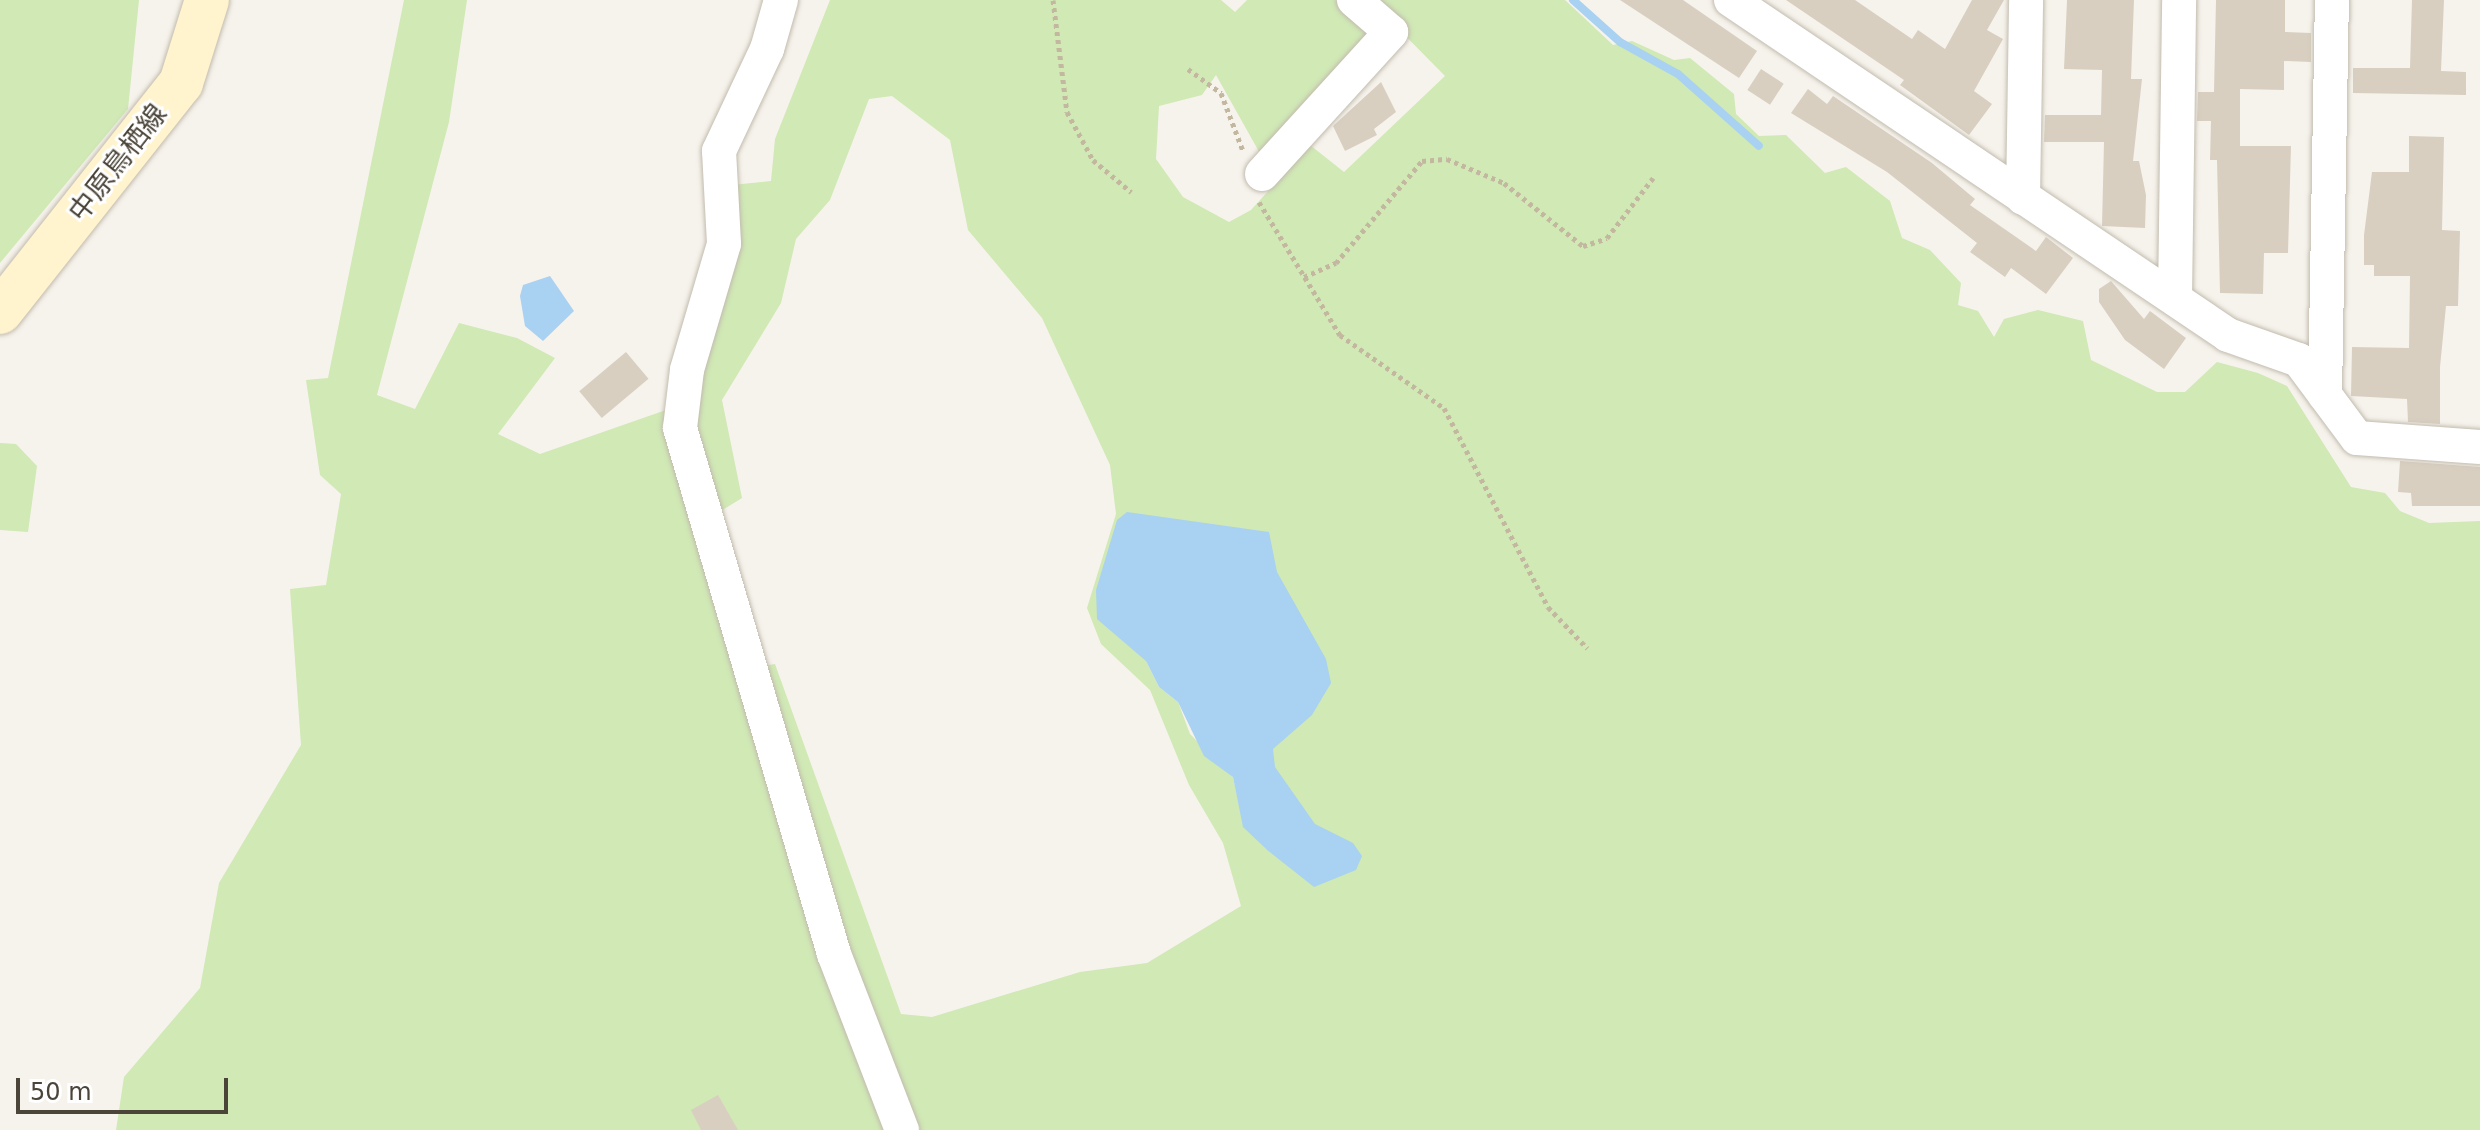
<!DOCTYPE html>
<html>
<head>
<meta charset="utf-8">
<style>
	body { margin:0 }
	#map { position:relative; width:2480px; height:1130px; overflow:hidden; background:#f6f3ec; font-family:"DejaVu Sans","Noto Sans JP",sans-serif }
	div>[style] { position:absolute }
	.green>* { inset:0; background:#d0e9b5 }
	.water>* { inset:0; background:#a9d1f1 }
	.stream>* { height:8px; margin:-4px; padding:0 4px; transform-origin:4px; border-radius:4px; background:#a9d1f1 }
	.building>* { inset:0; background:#d8cfc1; transform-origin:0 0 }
	.path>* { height:5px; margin-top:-2.5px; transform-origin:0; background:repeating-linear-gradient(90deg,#c3b89f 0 4px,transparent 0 8px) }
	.roads { filter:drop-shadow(0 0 2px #c2bbae) drop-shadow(0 0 2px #c2bbae) }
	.minor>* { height:34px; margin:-17px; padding:0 17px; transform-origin:17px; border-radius:17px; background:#fff }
	.secondary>* { height:44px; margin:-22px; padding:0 22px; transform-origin:22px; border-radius:22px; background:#fff4cd }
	span { translate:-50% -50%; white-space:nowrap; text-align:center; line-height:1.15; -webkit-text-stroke:6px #fff; paint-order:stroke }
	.street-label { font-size:28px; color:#4a4439 }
	.scale { position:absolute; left:16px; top:1078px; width:212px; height:36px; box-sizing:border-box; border:4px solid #4a4439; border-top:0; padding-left:10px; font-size:24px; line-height:28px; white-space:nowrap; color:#4a4439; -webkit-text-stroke:6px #fff; paint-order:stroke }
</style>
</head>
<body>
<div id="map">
	<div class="green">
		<i style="clip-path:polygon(0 0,139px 0,128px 109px,0 263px)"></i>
		<i style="clip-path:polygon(evenodd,404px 0,467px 0,449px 122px,377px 395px,415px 409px,459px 323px,517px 338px,555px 358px,498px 434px,540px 454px,666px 410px,867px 1019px,762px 666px,775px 664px,901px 1014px,932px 1017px,1080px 972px,1147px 963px,1241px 906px,1223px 843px,1189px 785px,1150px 690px,1101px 644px,1087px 608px,1116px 514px,1110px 465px,1042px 318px,968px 230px,950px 140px,892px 96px,869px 99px,830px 200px,796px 239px,781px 303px,722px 400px,742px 498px,716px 514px,691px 418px,732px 185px,771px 181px,775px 139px,830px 0,1221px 0,1235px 12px,1247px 0,1335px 0,1373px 32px,1262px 157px,1216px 75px,1202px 95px,1159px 106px,1156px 159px,1183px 197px,1229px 222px,1251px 210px,1310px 145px,1344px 172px,1445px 76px,1370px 0,1565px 0,1613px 45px,1632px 41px,1674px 60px,1690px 58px,1734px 94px,1736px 114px,1759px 136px,1786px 135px,1825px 173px,1846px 167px,1890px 201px,1902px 238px,1930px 250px,1961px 283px,1958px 305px,1978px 311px,1994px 337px,2004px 319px,2038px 310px,2083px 321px,2091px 360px,2157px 392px,2185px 392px,2217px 362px,2258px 373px,2287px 386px,2351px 487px,2385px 493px,2400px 511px,2429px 523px,2480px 521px,2480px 1130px,116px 1130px,124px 1077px,200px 988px,219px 883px,301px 745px,290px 589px,326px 585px,341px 494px,320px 475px,306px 380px,328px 378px,404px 0,1146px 661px,1342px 863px,1266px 849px,1244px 827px,1233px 777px,1190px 734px,1178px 702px,1159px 687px,1146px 661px)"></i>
		<i style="clip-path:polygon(0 443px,16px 444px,37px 466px,28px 532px,0 530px)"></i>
	</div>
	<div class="water">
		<i style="clip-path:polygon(550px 276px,574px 311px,543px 341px,525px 326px,520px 296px,523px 285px)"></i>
		<i style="clip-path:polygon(1127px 512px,1269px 532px,1277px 572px,1326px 659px,1331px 683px,1312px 715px,1273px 749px,1275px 767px,1315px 824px,1353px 843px,1362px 856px,1356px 870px,1314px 887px,1266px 849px,1243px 827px,1233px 777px,1204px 756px,1178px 702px,1159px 687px,1146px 661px,1097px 619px,1096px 590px,1117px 520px)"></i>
	</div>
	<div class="stream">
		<i style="left:1573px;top:0;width:63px;rotate:41.8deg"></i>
		<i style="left:1620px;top:42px;width:66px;rotate:28.9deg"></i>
		<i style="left:1678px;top:74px;width:108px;rotate:41.6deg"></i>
	</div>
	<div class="building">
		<i style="clip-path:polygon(1620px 0,1683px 0,1757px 51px,1739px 78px)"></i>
		<i style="clip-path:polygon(1786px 0,1855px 0,1912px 39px,1918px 30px,1945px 49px,1972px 0,2004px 0,1987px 30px,2003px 39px,1974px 91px,1992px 104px,1969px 135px,1900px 85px,1904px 80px)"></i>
		<i style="clip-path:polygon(2067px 0,2134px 0,2131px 79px,2142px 79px,2133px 161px,2139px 161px,2146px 195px,2145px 228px,2102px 226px,2104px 142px,2044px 142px,2045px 115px,2101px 115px,2102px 70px,2064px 69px)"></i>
		<i style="clip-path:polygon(2216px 0,2285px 0,2285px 32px,2311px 33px,2311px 62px,2284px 61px,2284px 90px,2240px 89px,2240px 146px,2291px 146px,2288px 253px,2264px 253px,2263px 294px,2220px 293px,2217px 160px,2210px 160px,2211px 121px,2197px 121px,2198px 92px,2214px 92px)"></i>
		<i style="clip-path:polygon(2412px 0,2444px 0,2441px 71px,2466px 72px,2466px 95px,2353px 93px,2353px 68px,2410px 68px)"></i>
		<i style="left:1761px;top:69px;width:27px;height:25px;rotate:33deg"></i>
		<i style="clip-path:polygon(1381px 82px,1396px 112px,1374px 129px,1377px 135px,1345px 151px,1333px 126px)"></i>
		<i style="clip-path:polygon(1808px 89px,1827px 104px,1833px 96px,1932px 163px,1975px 199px,1970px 205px,2036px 251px,2046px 237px,2073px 258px,2046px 294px,2011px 268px,2005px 277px,1970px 252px,1977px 243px,1887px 172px,1791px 113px)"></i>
		<i style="clip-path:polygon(2409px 136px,2444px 137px,2442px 230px,2460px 231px,2458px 306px,2446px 306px,2440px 367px,2440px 424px,2408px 422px,2407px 399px,2351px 396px,2352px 347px,2409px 348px,2410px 276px,2374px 276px,2374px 265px,2364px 265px,2364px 235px,2372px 172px,2409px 172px)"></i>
		<i style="clip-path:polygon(2111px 281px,2144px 319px,2150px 311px,2186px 338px,2164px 369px,2125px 340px,2099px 302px,2099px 289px)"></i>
		<i style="left:626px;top:352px;width:35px;height:61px;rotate:50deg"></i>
		<i style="clip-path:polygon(2400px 461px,2480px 467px,2480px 506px,2412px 506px,2411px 493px,2398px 492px)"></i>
		<i style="clip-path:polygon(718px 1095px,738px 1130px,701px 1130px,691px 1110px)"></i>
	</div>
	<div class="path">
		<i style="left:1053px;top:0;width:113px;rotate:82.9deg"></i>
		<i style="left:1067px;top:112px;width:55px;rotate:61.6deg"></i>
		<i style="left:1093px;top:160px;width:50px;rotate:40.1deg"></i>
		<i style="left:1188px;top:69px;width:41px;rotate:36deg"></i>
		<i style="left:1221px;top:93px;width:62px;rotate:69.2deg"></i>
		<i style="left:1259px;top:202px;width:156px;rotate:58.7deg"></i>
		<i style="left:1340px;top:335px;width:127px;rotate:35.1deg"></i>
		<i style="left:1444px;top:408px;width:225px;rotate:62.4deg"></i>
		<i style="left:1548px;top:607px;width:57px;rotate:46.4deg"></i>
		<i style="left:1304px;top:277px;width:35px;rotate:-24deg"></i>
		<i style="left:1336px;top:263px;width:133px;rotate:-49.9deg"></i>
		<i style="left:1422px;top:161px;width:25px;rotate:-5deg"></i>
		<i style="left:1447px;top:159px;width:62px;rotate:22.8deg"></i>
		<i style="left:1504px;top:183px;width:101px;rotate:38.6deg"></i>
		<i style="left:1583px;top:246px;width:25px;rotate:-18deg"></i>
		<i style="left:1607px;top:238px;width:76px;rotate:-52.5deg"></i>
	</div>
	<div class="roads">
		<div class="minor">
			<i style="left:781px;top:0;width:51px;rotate:105.9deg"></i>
			<i style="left:767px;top:49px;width:113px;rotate:115.2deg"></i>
			<i style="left:719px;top:151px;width:93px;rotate:86.9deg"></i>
			<i style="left:724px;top:244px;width:131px;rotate:106.4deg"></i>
			<i style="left:687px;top:370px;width:58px;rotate:96.9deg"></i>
			<i style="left:680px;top:428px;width:548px;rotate:73.68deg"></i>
			<i style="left:834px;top:954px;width:189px;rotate:68.9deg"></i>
			<i style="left:1731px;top:0;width:599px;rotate:33.98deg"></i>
			<i style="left:2228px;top:335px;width:75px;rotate:19.4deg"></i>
			<i style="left:2299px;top:360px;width:97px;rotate:53.4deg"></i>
			<i style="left:2357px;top:438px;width:123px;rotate:4.2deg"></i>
			<i style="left:1262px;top:174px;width:192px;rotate:-47.7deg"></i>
			<i style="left:1391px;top:32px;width:49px;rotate:-139.1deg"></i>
			<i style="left:2023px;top:198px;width:198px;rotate:-89.1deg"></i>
			<i style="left:2175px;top:297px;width:297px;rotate:-89.2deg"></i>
			<i style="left:2325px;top:395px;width:395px;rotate:-89deg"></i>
		</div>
		<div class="secondary">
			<i style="left:0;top:312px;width:292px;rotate:-51.7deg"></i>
			<i style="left:181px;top:83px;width:87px;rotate:-72.6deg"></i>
		</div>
	</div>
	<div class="street-label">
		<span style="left:118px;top:163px;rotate:-52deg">中原鳥栖線</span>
	</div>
	<div class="scale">50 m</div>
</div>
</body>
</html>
